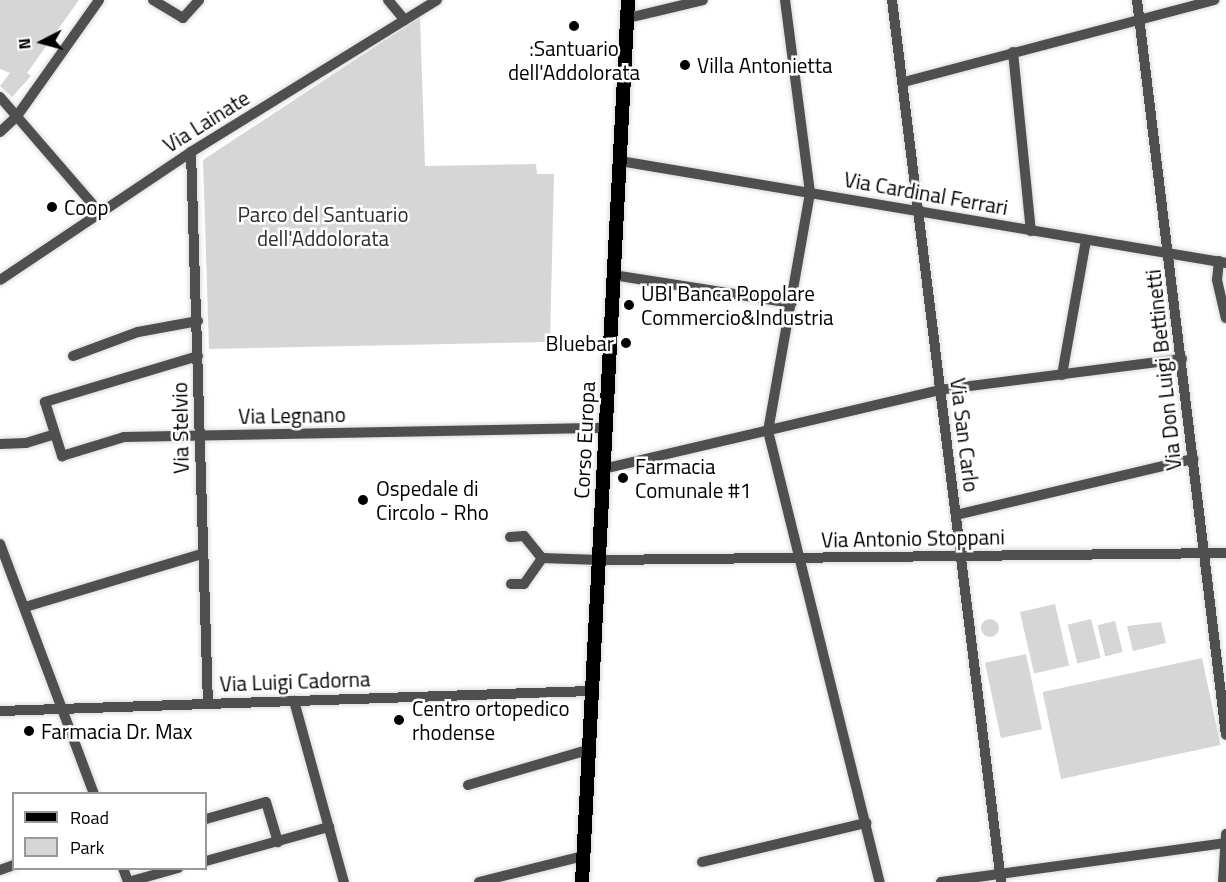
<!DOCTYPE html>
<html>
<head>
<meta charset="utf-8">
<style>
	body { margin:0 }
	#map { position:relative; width:1226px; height:882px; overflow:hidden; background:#fff; font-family:"Titillium Web",sans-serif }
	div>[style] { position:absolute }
	.green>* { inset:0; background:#d6d6d6; transform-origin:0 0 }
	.round { border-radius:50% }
	.roads { filter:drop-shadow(0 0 2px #dbdbdb) drop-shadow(0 0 2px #dbdbdb) }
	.minor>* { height:10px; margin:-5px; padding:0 5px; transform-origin:5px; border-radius:5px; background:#4f4f4f }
	.major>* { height:14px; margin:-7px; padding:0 7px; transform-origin:7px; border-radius:7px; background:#000 }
	.dots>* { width:16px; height:16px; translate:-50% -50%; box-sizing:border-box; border:3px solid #fff; border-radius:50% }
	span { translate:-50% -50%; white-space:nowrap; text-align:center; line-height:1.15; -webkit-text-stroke:5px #fff; paint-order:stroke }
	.poi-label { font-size:21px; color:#000 }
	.left { translate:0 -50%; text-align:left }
	.right { translate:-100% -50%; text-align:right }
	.street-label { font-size:21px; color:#000 }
	.park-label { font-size:21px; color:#2d2d2d }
	.legend { position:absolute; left:12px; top:792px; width:195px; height:78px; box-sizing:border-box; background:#fff; border:2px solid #999; margin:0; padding:8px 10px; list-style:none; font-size:18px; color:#000 }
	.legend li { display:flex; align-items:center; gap:12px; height:30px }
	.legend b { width:30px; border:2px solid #999 }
	.north { position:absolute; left:12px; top:12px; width:60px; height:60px; -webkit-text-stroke:4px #fff; paint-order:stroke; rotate:264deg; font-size:16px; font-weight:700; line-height:24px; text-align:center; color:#000 }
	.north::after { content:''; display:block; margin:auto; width:21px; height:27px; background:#000; clip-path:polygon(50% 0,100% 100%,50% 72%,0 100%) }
</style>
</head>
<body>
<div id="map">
	<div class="green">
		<i style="clip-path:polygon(0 0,79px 0,27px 73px,31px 76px,12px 97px,0 86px,10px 73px,0 69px)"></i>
		<i style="clip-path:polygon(420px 17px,425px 166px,536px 164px,537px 174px,554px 174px,550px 342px,209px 349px,203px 160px)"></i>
		<i style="left:1055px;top:604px;width:63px;height:36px;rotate:77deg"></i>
		<i class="round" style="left:981px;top:619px;width:18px;height:18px"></i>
		<i style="left:1091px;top:619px;width:40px;height:24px;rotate:76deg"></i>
		<i style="left:1115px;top:621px;width:32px;height:18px;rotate:76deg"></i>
		<i style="clip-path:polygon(1161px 622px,1166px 643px,1133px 651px,1127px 626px)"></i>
		<i style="left:1026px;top:654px;width:77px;height:42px;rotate:78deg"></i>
		<i style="left:1202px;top:658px;width:89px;height:163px;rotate:78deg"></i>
	</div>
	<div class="roads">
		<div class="minor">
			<i style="left:153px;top:0;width:35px;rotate:31deg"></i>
			<i style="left:183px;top:18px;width:24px;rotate:-48deg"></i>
			<i style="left:388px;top:0;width:26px;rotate:50deg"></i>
			<i style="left:785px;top:0;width:195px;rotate:82.6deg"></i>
			<i style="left:810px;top:193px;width:242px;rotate:100deg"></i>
			<i style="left:768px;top:431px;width:465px;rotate:76.1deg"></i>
			<i style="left:892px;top:0;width:889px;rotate:82.95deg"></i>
			<i style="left:1137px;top:0;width:740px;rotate:83.1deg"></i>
			<i style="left:628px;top:18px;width:77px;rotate:-13.5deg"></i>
			<i style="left:1013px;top:52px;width:180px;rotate:84.3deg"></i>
			<i style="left:904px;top:82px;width:321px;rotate:-14.8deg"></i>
			<i style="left:0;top:97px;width:153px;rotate:49.2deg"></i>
			<i style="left:0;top:132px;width:23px;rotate:-43deg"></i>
			<i style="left:17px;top:116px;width:142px;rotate:-54.7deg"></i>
			<i style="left:191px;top:152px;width:552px;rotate:88.24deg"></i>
			<i style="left:620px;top:161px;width:615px;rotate:9.55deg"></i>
			<i style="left:1219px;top:261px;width:19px;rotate:96deg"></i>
			<i style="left:1217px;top:280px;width:39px;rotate:77deg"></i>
			<i style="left:613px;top:275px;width:181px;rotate:8.9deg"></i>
			<i style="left:0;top:280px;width:230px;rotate:-33.8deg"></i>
			<i style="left:191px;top:152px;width:289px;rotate:-31.7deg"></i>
			<i style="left:73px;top:356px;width:69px;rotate:-20.3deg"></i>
			<i style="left:138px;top:332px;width:61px;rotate:-10.4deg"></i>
			<i style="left:198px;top:356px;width:160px;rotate:163.3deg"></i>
			<i style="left:45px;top:402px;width:57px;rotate:72.5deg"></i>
			<i style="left:62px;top:456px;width:65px;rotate:-17deg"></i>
			<i style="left:124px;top:437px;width:481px;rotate:-1.1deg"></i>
			<i style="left:1062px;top:375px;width:137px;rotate:-79.9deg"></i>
			<i style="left:0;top:444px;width:26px;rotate:-2deg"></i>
			<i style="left:26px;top:443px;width:30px;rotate:-17deg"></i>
			<i style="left:603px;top:469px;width:345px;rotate:-13.2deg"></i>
			<i style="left:939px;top:390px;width:245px;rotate:-7.3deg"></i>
			<i style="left:956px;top:515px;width:244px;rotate:-13.3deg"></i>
			<i style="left:510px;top:537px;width:14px;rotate:-4deg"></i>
			<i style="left:524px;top:536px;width:28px;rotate:51deg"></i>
			<i style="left:542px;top:558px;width:58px;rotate:2deg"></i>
			<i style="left:600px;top:560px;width:626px;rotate:-0.64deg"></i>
			<i style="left:0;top:544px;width:267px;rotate:69.4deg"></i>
			<i style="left:511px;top:584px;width:13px"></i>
			<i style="left:524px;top:584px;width:32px;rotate:-55deg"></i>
			<i style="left:25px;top:607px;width:185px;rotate:-16.7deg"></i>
			<i style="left:294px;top:701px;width:188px;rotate:74.6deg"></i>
			<i style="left:0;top:711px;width:591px;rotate:-1.94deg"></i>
			<i style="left:468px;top:785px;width:125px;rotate:-16.3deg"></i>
			<i style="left:206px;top:819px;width:62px;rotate:-15.8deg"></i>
			<i style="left:266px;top:802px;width:42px;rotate:73.3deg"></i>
			<i style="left:206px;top:861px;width:128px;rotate:-15.5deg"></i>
			<i style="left:702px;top:862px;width:169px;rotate:-13.4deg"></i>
			<i style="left:123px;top:868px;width:15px;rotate:70deg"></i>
			<i style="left:128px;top:882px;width:52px;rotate:-15.6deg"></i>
			<i style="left:0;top:870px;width:15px;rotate:-20deg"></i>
			<i style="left:479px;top:882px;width:107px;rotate:-14deg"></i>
			<i style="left:941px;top:882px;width:288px;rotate:-7.8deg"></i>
			<i style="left:1223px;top:882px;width:48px;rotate:-86.4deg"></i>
		</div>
		<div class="major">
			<i style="left:582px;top:882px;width:883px;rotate:-87.01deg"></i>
		</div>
	</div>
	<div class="dots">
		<i style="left:574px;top:26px;background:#000"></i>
		<i style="left:685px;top:65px;background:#000"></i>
		<i style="left:52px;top:207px;background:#000"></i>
		<i style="left:629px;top:305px;background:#000"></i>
		<i style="left:626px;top:343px;background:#000"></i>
		<i style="left:623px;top:478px;background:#000"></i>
		<i style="left:363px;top:500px;background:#000"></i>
		<i style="left:399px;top:720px;background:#000"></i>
		<i style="left:29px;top:731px;background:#000"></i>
	</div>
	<div class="poi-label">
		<span style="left:574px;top:60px">:Santuario<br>dell'Addolorata</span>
		<span class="left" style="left:697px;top:65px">Villa Antonietta</span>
		<span class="left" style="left:64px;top:207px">Coop</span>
		<span class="left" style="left:641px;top:305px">UBI Banca Popolare<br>Commercio&amp;Industria</span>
		<span class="right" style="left:614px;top:343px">Bluebar</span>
		<span class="left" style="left:635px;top:478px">Farmacia<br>Comunale #1</span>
		<span class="left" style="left:376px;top:500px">Ospedale di<br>Circolo - Rho</span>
		<span class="left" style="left:412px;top:720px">Centro ortopedico<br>rhodense</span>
		<span class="left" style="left:41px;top:731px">Farmacia Dr. Max</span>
	</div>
	<div class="street-label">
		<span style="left:206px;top:121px;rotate:-32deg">Via Lainate</span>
		<span style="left:926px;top:193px;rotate:10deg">Via Cardinal Ferrari</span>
		<span style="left:1163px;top:370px;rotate:-96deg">Via Don Luigi Bettinetti</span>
		<span style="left:292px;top:415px;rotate:-1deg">Via Legnano</span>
		<span style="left:180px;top:428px;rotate:-91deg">Via Stelvio</span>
		<span style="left:965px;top:435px;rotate:83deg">Via San Carlo</span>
		<span style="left:584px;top:440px;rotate:-87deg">Corso Europa</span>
		<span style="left:913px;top:538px;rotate:-1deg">Via Antonio Stoppani</span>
		<span style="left:295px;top:681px;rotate:-2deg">Via Luigi Cadorna</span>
	</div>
	<div class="park-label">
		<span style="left:323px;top:226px">Parco del Santuario<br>dell'Addolorata</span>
	</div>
	<ul class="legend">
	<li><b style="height:8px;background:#000"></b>Road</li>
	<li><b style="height:16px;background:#d6d6d6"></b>Park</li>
	</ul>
	<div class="north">N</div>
</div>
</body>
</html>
